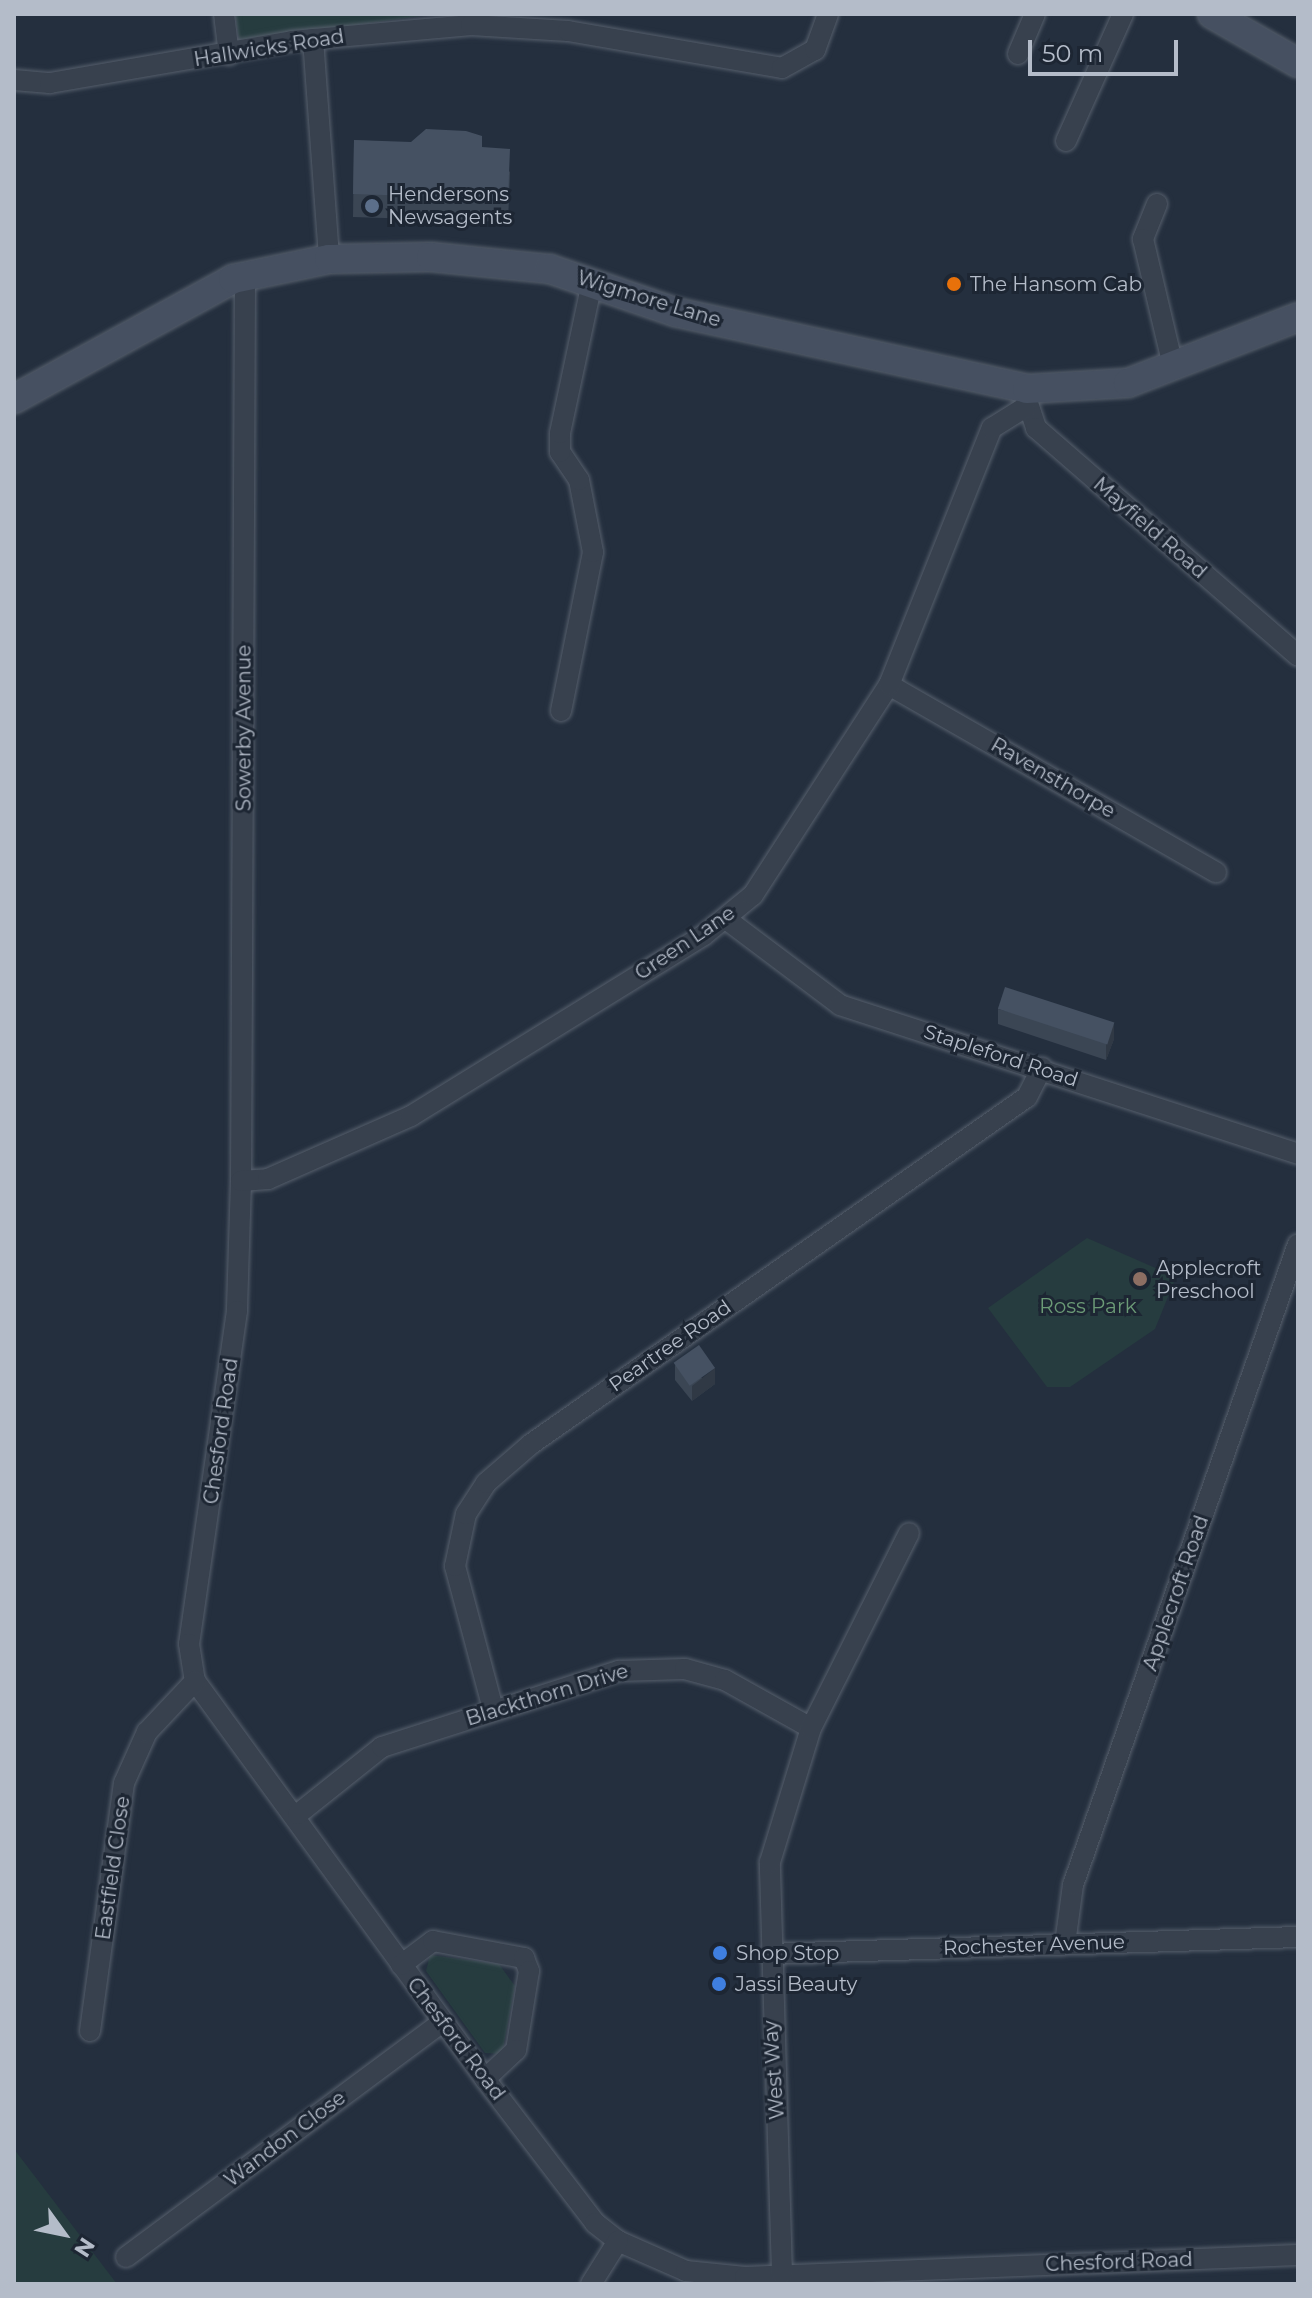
<!DOCTYPE html>
<html>
<head>
<meta charset="utf-8">
<style>
	body { margin:0 }
	#map { position:relative; width:1312px; height:2298px; overflow:hidden; background:#242f3e; font-family:Montserrat,sans-serif }
	div>[style] { position:absolute }
	.green>* { inset:0; background:#263c3f }
	.roads { filter:drop-shadow(0 0 2px #565f6c) drop-shadow(0 0 2px #565f6c) }
	.street>* { height:20px; margin:-10px; padding:0 10px; transform-origin:10px; border-radius:10px; background:#38414e }
	.secondary>* { height:28px; margin:-14px; padding:0 14px; transform-origin:14px; border-radius:14px; background:#465061 }
	.wall>* { inset:0; background:#3b4654 }
	.shaded-wall>* { inset:0; background:#303945 }
	.building>* { inset:0; background:#455162; transform-origin:0 0 }
	.dots>* { width:22px; height:22px; translate:-50% -50%; box-sizing:border-box; border:4px solid #1d2633; border-radius:50% }
	span { translate:-50% -50%; white-space:nowrap; text-align:center; line-height:1.15; -webkit-text-stroke:6px #1d2633; paint-order:stroke }
	.street-label { font-size:20px; color:#b4bcc9 }
	.poi-label { font-size:20px; color:#b4bcc9 }
	.left { translate:0 -50%; text-align:left }
	.park-label { font-size:20px; color:#6b9a76 }
	.frame { position:absolute; inset:0; border:16px solid #b4bcc9; pointer-events:none }
	.north { position:absolute; left:24px; top:2194px; width:80px; height:80px; -webkit-text-stroke:6px #1d2633; paint-order:stroke; rotate:123deg; font-size:22px; font-weight:700; line-height:32px; text-align:center; color:#b4bcc9 }
	.north::after { content:''; display:block; margin:auto; width:28px; height:36px; background:#b4bcc9; clip-path:polygon(50% 0,100% 100%,50% 72%,0 100%) }
	.scale { position:absolute; left:1028px; top:40px; width:150px; height:36px; box-sizing:border-box; border:4px solid #b4bcc9; border-top:0; padding-left:10px; font-size:24px; line-height:28px; white-space:nowrap; color:#b4bcc9; -webkit-text-stroke:6px #1d2633; paint-order:stroke }
</style>
</head>
<body>
<div id="map">
	<div class="green">
		<i style="clip-path:polygon(235px 14px,435px 14px,239px 41px)"></i>
		<i style="clip-path:polygon(1087px 1238px,1176px 1277px,1155px 1329px,1070px 1387px,1047px 1387px,988px 1308px)"></i>
		<i style="clip-path:polygon(430px 1955px,499px 1964px,515px 1986px,502px 2054px,485px 2053px,426px 1971px)"></i>
		<i style="clip-path:polygon(14px 2149px,117px 2284px,14px 2284px)"></i>
	</div>
	<div class="roads">
		<div class="street">
			<i style="left:224px;top:14px;width:41px;rotate:83deg"></i>
			<i style="left:313px;top:39px;width:221px;rotate:85.8deg"></i>
			<i style="left:1018px;top:54px;width:43px;rotate:-67deg"></i>
			<i style="left:14px;top:80px;width:36px;rotate:5deg"></i>
			<i style="left:50px;top:83px;width:246px;rotate:-9.8deg"></i>
			<i style="left:292px;top:41px;width:180px;rotate:-5.1deg"></i>
			<i style="left:471px;top:25px;width:97px;rotate:3.5deg"></i>
			<i style="left:568px;top:31px;width:217px;rotate:9.8deg"></i>
			<i style="left:782px;top:68px;width:38px;rotate:-29deg"></i>
			<i style="left:815px;top:50px;width:38px;rotate:-70deg"></i>
			<i style="left:1066px;top:141px;width:139px;rotate:-65.8deg"></i>
			<i style="left:1157px;top:204px;width:38px;rotate:112deg"></i>
			<i style="left:1143px;top:239px;width:130px;rotate:76.7deg"></i>
			<i style="left:245px;top:275px;width:906px;rotate:90.25deg"></i>
			<i style="left:241px;top:1181px;width:130px;rotate:91.8deg"></i>
			<i style="left:237px;top:1311px;width:336px;rotate:98.2deg"></i>
			<i style="left:189px;top:1644px;width:37px;rotate:81deg"></i>
			<i style="left:195px;top:1681px;width:492px;rotate:53.9deg"></i>
			<i style="left:485px;top:2079px;width:181px;rotate:52.6deg"></i>
			<i style="left:595px;top:2223px;width:29px;rotate:38deg"></i>
			<i style="left:618px;top:2241px;width:74px;rotate:23.8deg"></i>
			<i style="left:686px;top:2271px;width:59px;rotate:5.8deg"></i>
			<i style="left:745px;top:2277px;width:553px;rotate:-2.28deg"></i>
			<i style="left:1026px;top:397px;width:33px;rotate:72deg"></i>
			<i style="left:1036px;top:428px;width:347px;rotate:41deg"></i>
			<i style="left:889px;top:685px;width:377px;rotate:29.8deg"></i>
			<i style="left:561px;top:711px;width:162px;rotate:-78.6deg"></i>
			<i style="left:593px;top:552px;width:73px;rotate:-101deg"></i>
			<i style="left:579px;top:480px;width:34px;rotate:-124deg"></i>
			<i style="left:560px;top:452px;width:19px;rotate:-90deg"></i>
			<i style="left:560px;top:433px;width:153px;rotate:-78deg"></i>
			<i style="left:726px;top:919px;width:143px;rotate:37deg"></i>
			<i style="left:840px;top:1005px;width:482px;rotate:18deg"></i>
			<i style="left:241px;top:1181px;width:27px;rotate:-4deg"></i>
			<i style="left:268px;top:1179px;width:156px;rotate:-23.8deg"></i>
			<i style="left:411px;top:1116px;width:344px;rotate:-31.7deg"></i>
			<i style="left:704px;top:935px;width:63px;rotate:-39.2deg"></i>
			<i style="left:753px;top:895px;width:250px;rotate:-57.1deg"></i>
			<i style="left:889px;top:685px;width:277px;rotate:-68.2deg"></i>
			<i style="left:992px;top:428px;width:39px;rotate:-32deg"></i>
			<i style="left:493px;top:1709px;width:148px;rotate:-104.9deg"></i>
			<i style="left:455px;top:1566px;width:53px;rotate:-78.1deg"></i>
			<i style="left:466px;top:1514px;width:37px;rotate:-57deg"></i>
			<i style="left:486px;top:1483px;width:60px;rotate:-40.9deg"></i>
			<i style="left:531px;top:1444px;width:605px;rotate:-34.98deg"></i>
			<i style="left:1027px;top:1097px;width:33px;rotate:-63deg"></i>
			<i style="left:298px;top:1814px;width:107px;rotate:-38.6deg"></i>
			<i style="left:382px;top:1747px;width:249px;rotate:-17.8deg"></i>
			<i style="left:619px;top:1671px;width:66px;rotate:-1.7deg"></i>
			<i style="left:685px;top:1669px;width:41px;rotate:15.4deg"></i>
			<i style="left:725px;top:1680px;width:98px;rotate:29.2deg"></i>
			<i style="left:1065px;top:1944px;width:60px;rotate:-82.3deg"></i>
			<i style="left:1073px;top:1885px;width:679px;rotate:-70.66deg"></i>
			<i style="left:769px;top:1954px;width:529px;rotate:-1.84deg"></i>
			<i style="left:401px;top:1965px;width:40px;rotate:-37deg"></i>
			<i style="left:433px;top:1941px;width:93px;rotate:10.6deg"></i>
			<i style="left:524px;top:1958px;width:14px;rotate:69deg"></i>
			<i style="left:529px;top:1971px;width:80px;rotate:99.3deg"></i>
			<i style="left:516px;top:2050px;width:42px;rotate:136.9deg"></i>
			<i style="left:90px;top:2031px;width:250px;rotate:-82.2deg"></i>
			<i style="left:124px;top:1783px;width:56px;rotate:-65.7deg"></i>
			<i style="left:147px;top:1732px;width:70px;rotate:-46.7deg"></i>
			<i style="left:126px;top:2257px;width:395px;rotate:-36.6deg"></i>
			<i style="left:782px;top:2274px;width:412px;rotate:-91.7deg"></i>
			<i style="left:770px;top:1862px;width:140px;rotate:-73deg"></i>
			<i style="left:811px;top:1728px;width:218px;rotate:-63.3deg"></i>
			<i style="left:591px;top:2284px;width:51px;rotate:-57.9deg"></i>
		</div>
		<div class="secondary">
			<i style="left:1212px;top:14px;width:99px;rotate:29.7deg"></i>
			<i style="left:14px;top:399px;width:250px;rotate:-28.7deg"></i>
			<i style="left:233px;top:279px;width:98px;rotate:-11.8deg"></i>
			<i style="left:329px;top:259px;width:102px;rotate:-1.1deg"></i>
			<i style="left:431px;top:257px;width:120px;rotate:5.8deg"></i>
			<i style="left:550px;top:269px;width:132px;rotate:19deg"></i>
			<i style="left:675px;top:312px;width:360px;rotate:12.3deg"></i>
			<i style="left:1027px;top:389px;width:101px;rotate:-3.4deg"></i>
			<i style="left:1128px;top:383px;width:182px;rotate:-21.2deg"></i>
		</div>
	</div>
	<div class="wall">
		<i style="clip-path:polygon(354px 140px,482px 147px,510px 172px,508px 222px,353px 217px)"></i>
		<i style="clip-path:polygon(998px 1009px,1114px 1039px,1106px 1060px,998px 1024px)"></i>
		<i style="clip-path:polygon(675px 1365px,715px 1384px,692px 1401px,675px 1380px)"></i>
	</div>
	<div class="shaded-wall">
		<i style="clip-path:polygon(1114px 1023px,1114px 1039px,1106px 1060px,1106px 1044px)"></i>
		<i style="clip-path:polygon(715px 1368px,715px 1384px,692px 1401px,692px 1386px)"></i>
	</div>
	<div class="building">
		<i style="clip-path:polygon(426px 129px,466px 131px,482px 136px,482px 147px,510px 149px,508px 199px,353px 194px,354px 140px,411px 142px)"></i>
		<i style="left:1005px;top:987px;width:115px;height:23px;rotate:18deg"></i>
		<i style="left:699px;top:1345px;width:28px;height:31px;rotate:55deg"></i>
	</div>
	<div class="dots">
		<i style="left:372px;top:206px;background:#5c6f8a"></i>
		<i style="left:954px;top:284px;background:#e8710a"></i>
		<i style="left:1140px;top:1279px;background:#8d6e63"></i>
		<i style="left:720px;top:1953px;background:#3f7fe0"></i>
		<i style="left:719px;top:1984px;background:#3f7fe0"></i>
	</div>
	<div class="street-label">
		<span style="left:269px;top:48px;rotate:-9deg">Hallwicks Road</span>
		<span style="left:649px;top:299px;rotate:17deg">Wigmore Lane</span>
		<span style="left:1150px;top:528px;rotate:41deg">Mayfield Road</span>
		<span style="left:244px;top:728px;rotate:-90deg">Sowerby Avenue</span>
		<span style="left:1053px;top:778px;rotate:30deg">Ravensthorpe</span>
		<span style="left:685px;top:943px;rotate:-34deg">Green Lane</span>
		<span style="left:1001px;top:1056px;rotate:18deg">Stapleford Road</span>
		<span style="left:670px;top:1346px;rotate:-35deg">Peartree Road</span>
		<span style="left:221px;top:1431px;rotate:-82deg">Chesford Road</span>
		<span style="left:1176px;top:1593px;rotate:-71deg">Applecroft Road</span>
		<span style="left:547px;top:1695px;rotate:-17deg">Blackthorn Drive</span>
		<span style="left:113px;top:1868px;rotate:-82deg">Eastfield Close</span>
		<span style="left:1034px;top:1945px;rotate:-2deg">Rochester Avenue</span>
		<span style="left:456px;top:2039px;rotate:53deg">Chesford Road</span>
		<span style="left:774px;top:2070px;rotate:-94deg">West Way</span>
		<span style="left:285px;top:2139px;rotate:-37deg">Wandon Close</span>
		<span style="left:1119px;top:2262px;rotate:-2deg">Chesford Road</span>
	</div>
	<div class="poi-label">
		<span class="left" style="left:388px;top:206px">Hendersons<br>Newsagents</span>
		<span class="left" style="left:970px;top:284px">The Hansom Cab</span>
		<span class="left" style="left:1156px;top:1280px">Applecroft<br>Preschool</span>
		<span class="left" style="left:736px;top:1953px">Shop Stop</span>
		<span class="left" style="left:735px;top:1984px">Jassi Beauty</span>
	</div>
	<div class="park-label">
		<span style="left:1088px;top:1306px">Ross Park</span>
	</div>
	<div class="frame"></div>
	<div class="north">N</div>
	<div class="scale">50 m</div>
</div>
</body>
</html>
